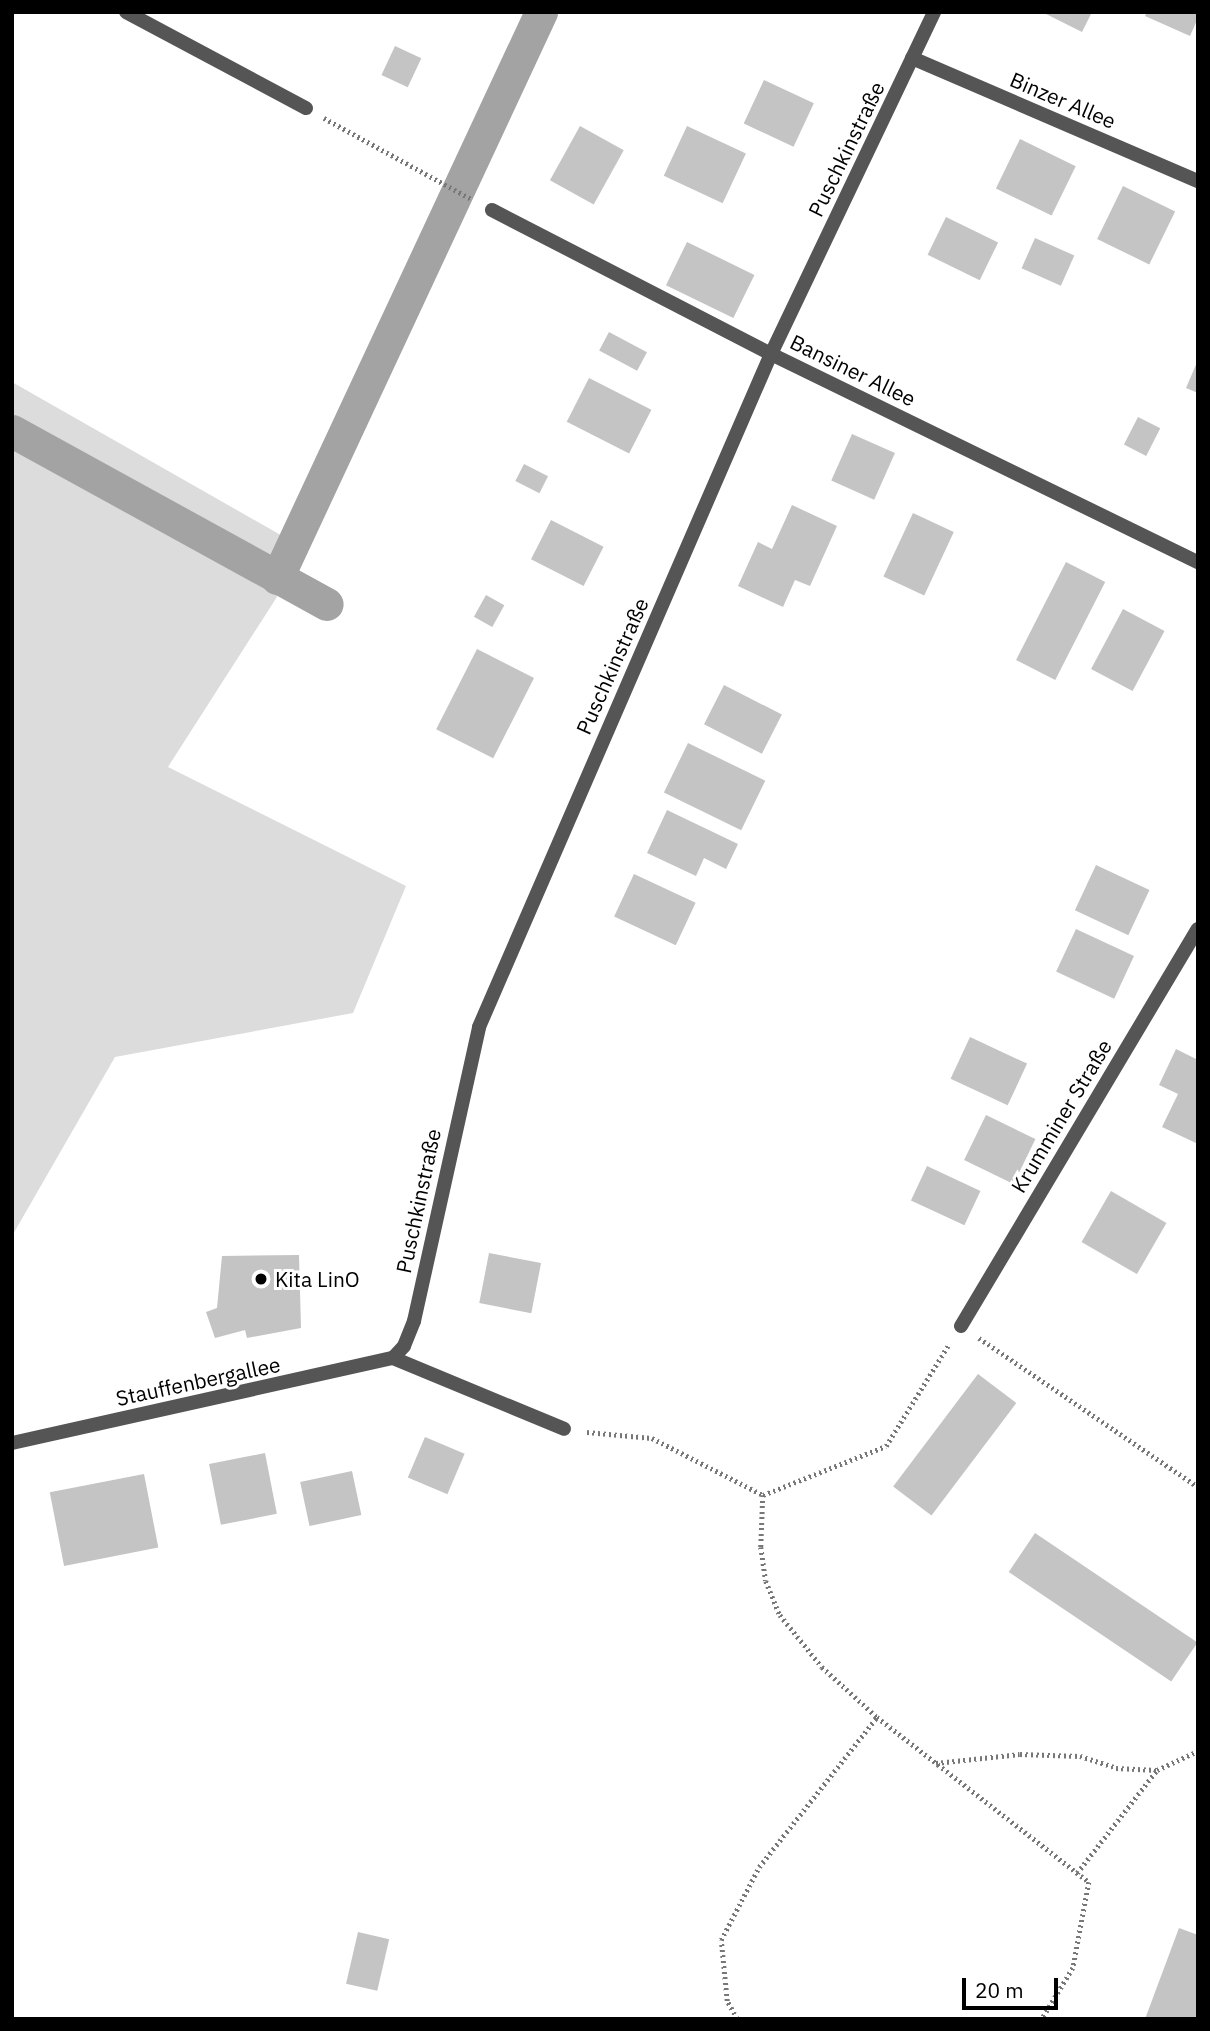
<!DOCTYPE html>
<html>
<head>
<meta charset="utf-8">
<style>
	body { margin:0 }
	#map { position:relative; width:1210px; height:2031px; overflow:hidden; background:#fff; font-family:"IBM Plex Sans",sans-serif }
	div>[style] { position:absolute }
	.green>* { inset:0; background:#dcdcdc }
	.canal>* { height:33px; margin:-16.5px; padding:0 16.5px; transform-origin:16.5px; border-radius:16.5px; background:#a3a3a3 }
	.building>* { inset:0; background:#c4c4c4; transform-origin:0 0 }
	.path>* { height:4.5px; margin-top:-2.25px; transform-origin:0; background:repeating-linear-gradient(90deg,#777 0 2px,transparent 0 5.5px) }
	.lane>* { height:14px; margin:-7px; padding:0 7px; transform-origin:7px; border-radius:7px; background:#555 }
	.street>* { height:14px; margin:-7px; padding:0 7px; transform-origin:7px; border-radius:7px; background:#555 }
	.dots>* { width:19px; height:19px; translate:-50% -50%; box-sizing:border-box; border:4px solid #fff; border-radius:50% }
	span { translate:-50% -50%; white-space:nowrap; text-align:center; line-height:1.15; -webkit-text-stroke:6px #fff; paint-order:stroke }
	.street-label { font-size:21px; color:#000 }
	.poi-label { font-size:21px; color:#000 }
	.left { translate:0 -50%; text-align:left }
	.frame { position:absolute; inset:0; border:14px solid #000; pointer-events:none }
	.scale { position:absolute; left:962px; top:1978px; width:96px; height:32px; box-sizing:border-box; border:4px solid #000; border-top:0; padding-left:9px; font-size:21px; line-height:24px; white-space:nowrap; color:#000; -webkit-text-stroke:5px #fff; paint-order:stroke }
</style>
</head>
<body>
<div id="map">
	<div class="green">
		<i style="clip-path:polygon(12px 382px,307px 550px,168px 767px,406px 886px,353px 1013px,115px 1057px,12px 1236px)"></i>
	</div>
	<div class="canal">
		<i style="left:12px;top:431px;width:359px;rotate:28.8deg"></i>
		<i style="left:277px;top:578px;width:625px;rotate:-64.99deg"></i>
	</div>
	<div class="building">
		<i style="clip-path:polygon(1042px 12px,1092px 12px,1082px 32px)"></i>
		<i style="clip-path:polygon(1147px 12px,1198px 12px,1198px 18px,1190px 36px,1145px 16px)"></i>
		<i style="left:395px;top:46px;width:29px;height:32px;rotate:25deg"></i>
		<i style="left:764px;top:80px;width:55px;height:48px;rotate:25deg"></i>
		<i style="left:580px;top:126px;width:50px;height:62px;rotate:29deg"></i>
		<i style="left:687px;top:126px;width:65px;height:55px;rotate:25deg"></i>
		<i style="left:1020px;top:139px;width:62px;height:55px;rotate:26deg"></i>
		<i style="left:1123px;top:186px;width:58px;height:59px;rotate:26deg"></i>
		<i style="left:946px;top:217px;width:58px;height:42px;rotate:26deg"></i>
		<i style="left:1035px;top:238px;width:43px;height:33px;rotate:24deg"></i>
		<i style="left:687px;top:242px;width:75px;height:48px;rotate:26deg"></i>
		<i style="left:609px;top:332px;width:43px;height:21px;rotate:28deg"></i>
		<i style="clip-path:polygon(1198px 360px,1198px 393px,1186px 388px)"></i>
		<i style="left:589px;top:378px;width:70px;height:49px;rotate:27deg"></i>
		<i style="left:1138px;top:417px;width:25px;height:31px;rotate:27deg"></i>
		<i style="left:852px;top:434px;width:47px;height:51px;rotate:24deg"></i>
		<i style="left:524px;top:464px;width:27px;height:19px;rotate:27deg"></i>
		<i style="clip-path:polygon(792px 505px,837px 526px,810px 586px,795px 580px,783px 607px,738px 586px,758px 542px,772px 549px)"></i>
		<i style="left:913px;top:513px;width:45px;height:70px;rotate:25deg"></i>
		<i style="left:551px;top:520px;width:59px;height:44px;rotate:27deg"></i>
		<i style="left:1066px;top:562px;width:44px;height:110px;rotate:27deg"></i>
		<i style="left:486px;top:595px;width:21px;height:25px;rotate:29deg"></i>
		<i style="left:1123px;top:609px;width:47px;height:68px;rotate:28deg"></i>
		<i style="left:477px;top:649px;width:64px;height:90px;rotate:27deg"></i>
		<i style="left:724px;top:685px;width:65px;height:44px;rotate:27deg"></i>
		<i style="left:688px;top:743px;width:86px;height:55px;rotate:26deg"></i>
		<i style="clip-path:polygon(667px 810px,738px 844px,726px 869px,704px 858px,696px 876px,647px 853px)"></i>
		<i style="left:1096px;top:865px;width:59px;height:50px;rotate:25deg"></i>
		<i style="left:634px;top:874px;width:68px;height:47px;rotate:25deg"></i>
		<i style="left:1076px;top:929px;width:64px;height:47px;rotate:25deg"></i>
		<i style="left:970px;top:1037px;width:63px;height:46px;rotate:25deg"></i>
		<i style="clip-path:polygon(1176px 1049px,1198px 1060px,1198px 1144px,1162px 1127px,1178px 1094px,1159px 1085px)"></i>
		<i style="left:986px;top:1115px;width:55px;height:50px;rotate:26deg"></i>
		<i style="left:927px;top:1166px;width:59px;height:38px;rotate:25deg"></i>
		<i style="left:1111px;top:1191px;width:64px;height:59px;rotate:30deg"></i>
		<i style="left:489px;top:1253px;width:53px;height:51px;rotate:11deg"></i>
		<i style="clip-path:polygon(299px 1255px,301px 1328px,247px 1338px,245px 1330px,215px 1338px,206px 1312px,217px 1308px,222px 1256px)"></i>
		<i style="left:978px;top:1374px;width:48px;height:141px;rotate:37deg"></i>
		<i style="left:425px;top:1437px;width:43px;height:44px;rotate:23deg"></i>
		<i style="left:265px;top:1453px;width:62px;height:57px;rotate:79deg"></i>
		<i style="left:352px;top:1471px;width:45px;height:53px;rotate:78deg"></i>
		<i style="left:144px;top:1474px;width:75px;height:96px;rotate:79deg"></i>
		<i style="left:1035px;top:1533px;width:196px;height:47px;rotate:34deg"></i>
		<i style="clip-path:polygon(1179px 1928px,1198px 1935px,1198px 2019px,1145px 2019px)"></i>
		<i style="left:358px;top:1932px;width:32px;height:53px;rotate:13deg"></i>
	</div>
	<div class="path">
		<i style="left:324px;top:118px;width:170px;rotate:28.8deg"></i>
		<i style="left:979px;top:1338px;width:265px;rotate:34.2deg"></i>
		<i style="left:587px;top:1432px;width:65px;rotate:5.3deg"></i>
		<i style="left:652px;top:1438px;width:125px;rotate:27.2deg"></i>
		<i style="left:763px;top:1495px;width:132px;rotate:-21.7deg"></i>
		<i style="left:886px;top:1446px;width:120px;rotate:-58.3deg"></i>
		<i style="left:763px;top:1495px;width:52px;rotate:92.2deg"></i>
		<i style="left:761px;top:1547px;width:34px;rotate:82deg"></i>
		<i style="left:766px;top:1581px;width:37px;rotate:68deg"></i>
		<i style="left:780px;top:1615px;width:67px;rotate:51.1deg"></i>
		<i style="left:822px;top:1667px;width:74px;rotate:42.3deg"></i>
		<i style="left:877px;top:1717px;width:269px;rotate:37.9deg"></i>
		<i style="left:1089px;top:1882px;width:87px;rotate:100.5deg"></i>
		<i style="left:1073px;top:1968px;width:60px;rotate:121.3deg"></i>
		<i style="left:936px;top:1763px;width:84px;rotate:-6.1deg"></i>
		<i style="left:1020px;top:1754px;width:60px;rotate:1.9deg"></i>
		<i style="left:1080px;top:1756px;width:38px;rotate:18deg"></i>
		<i style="left:1116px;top:1768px;width:41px;rotate:2.8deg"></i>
		<i style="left:1157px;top:1770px;width:45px;rotate:-24.9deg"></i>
		<i style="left:1077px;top:1873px;width:130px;rotate:-52.2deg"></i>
		<i style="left:737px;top:2019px;width:21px;rotate:-119deg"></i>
		<i style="left:727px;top:2001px;width:61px;rotate:-95.6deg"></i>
		<i style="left:721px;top:1940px;width:82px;rotate:-62.5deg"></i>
		<i style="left:759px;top:1867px;width:191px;rotate:-51.8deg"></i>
	</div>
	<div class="lane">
		<i style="left:126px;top:12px;width:204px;rotate:28.1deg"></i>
		<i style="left:393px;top:1358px;width:185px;rotate:22.5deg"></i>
	</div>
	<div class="street">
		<i style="left:912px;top:58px;width:311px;rotate:23.3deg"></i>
		<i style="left:492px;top:210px;width:314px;rotate:27.3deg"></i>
		<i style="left:771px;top:354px;width:475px;rotate:26deg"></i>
		<i style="left:961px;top:1326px;width:462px;rotate:-59.2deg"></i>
		<i style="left:12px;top:1443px;width:390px;rotate:-12.6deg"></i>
		<i style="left:393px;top:1358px;width:16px;rotate:-47deg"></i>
		<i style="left:404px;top:1346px;width:27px;rotate:-68deg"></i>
		<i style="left:414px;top:1321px;width:301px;rotate:-77.5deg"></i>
		<i style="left:479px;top:1027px;width:734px;rotate:-66.55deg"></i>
		<i style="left:771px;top:354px;width:379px;rotate:-64.5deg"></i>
	</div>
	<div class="dots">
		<i style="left:261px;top:1279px;background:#000"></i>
	</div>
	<div class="street-label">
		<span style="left:1063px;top:100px;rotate:23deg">Binzer Allee</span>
		<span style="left:846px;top:149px;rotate:-64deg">Puschkinstraße</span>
		<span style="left:853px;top:370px;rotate:26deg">Bansiner Allee</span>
		<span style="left:612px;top:666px;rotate:-66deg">Puschkinstraße</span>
		<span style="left:1061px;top:1116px;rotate:-59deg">Krumminer Straße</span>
		<span style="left:418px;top:1201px;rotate:-78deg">Puschkinstraße</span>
		<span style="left:198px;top:1381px;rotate:-12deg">Stauffenbergallee</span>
	</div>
	<div class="poi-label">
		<span class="left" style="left:275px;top:1279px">Kita LinO</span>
	</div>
	<div class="frame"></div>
	<div class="scale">20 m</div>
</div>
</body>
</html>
